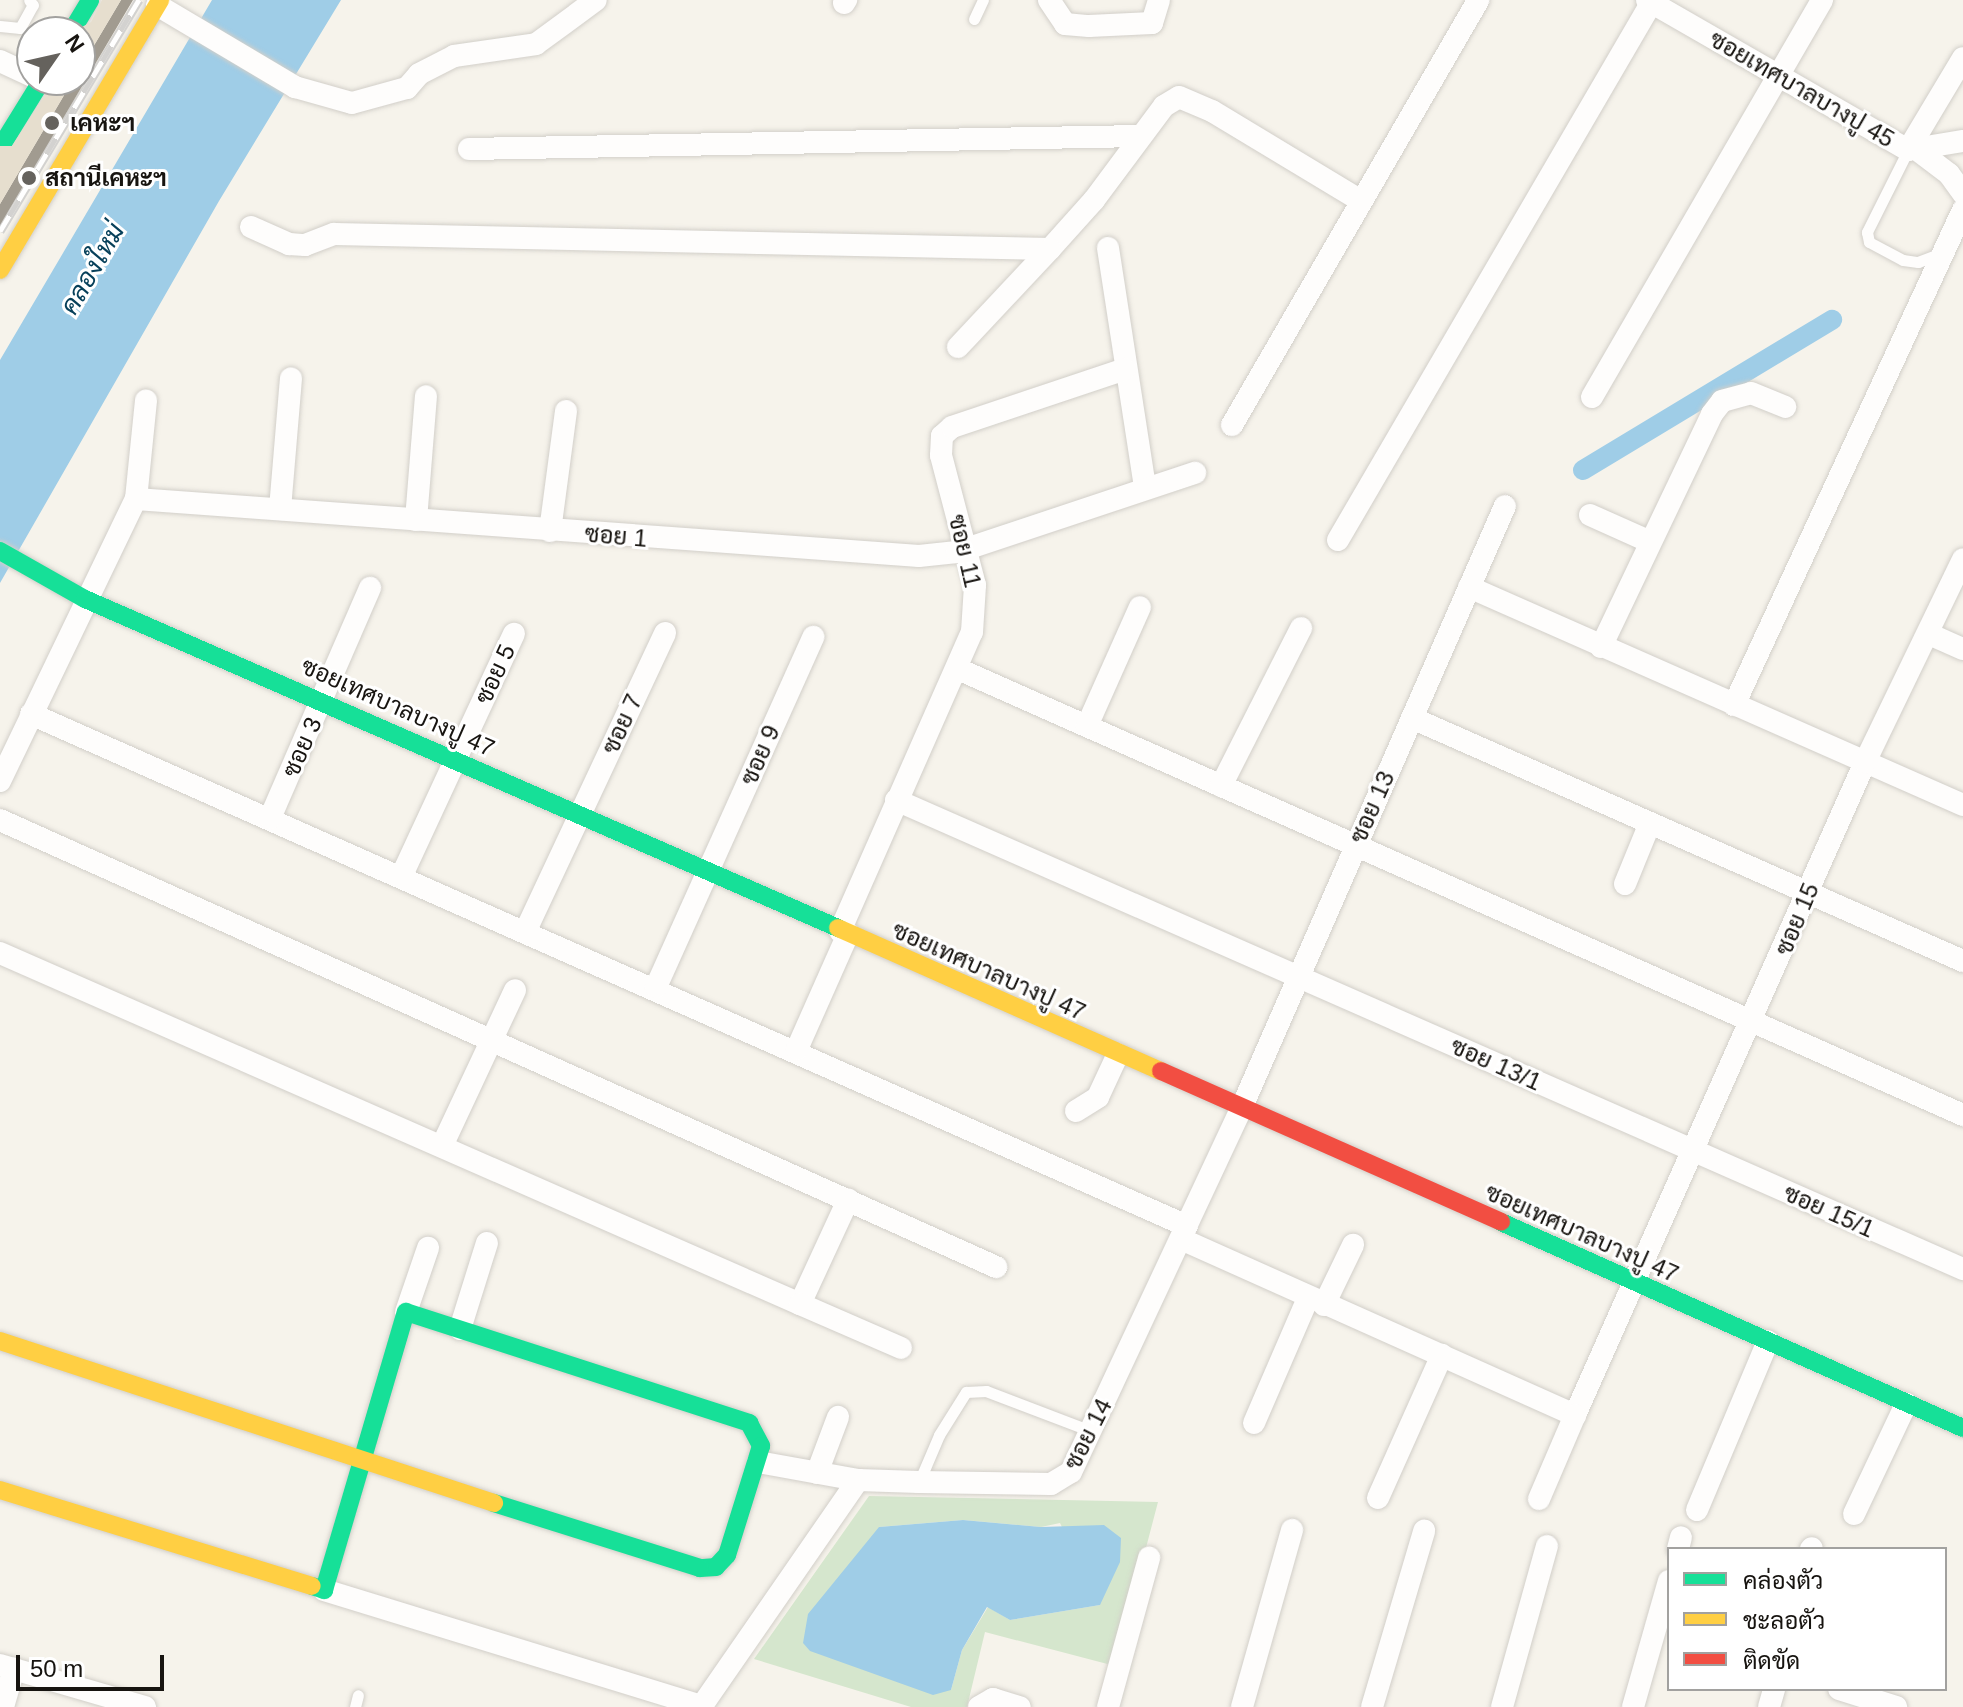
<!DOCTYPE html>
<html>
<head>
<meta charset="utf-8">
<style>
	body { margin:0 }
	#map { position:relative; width:1963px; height:1707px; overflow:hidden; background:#f6f3eb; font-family:Helvetica,Sarabun,sans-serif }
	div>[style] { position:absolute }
	.green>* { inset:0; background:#d5e6cd }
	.water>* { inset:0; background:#9fcde7 }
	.canal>* { height:20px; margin:-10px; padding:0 10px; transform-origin:10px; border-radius:10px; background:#9fcde7 }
	.roads { filter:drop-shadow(0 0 2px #d2cfc9) drop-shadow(0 0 2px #d2cfc9) }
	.lane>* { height:11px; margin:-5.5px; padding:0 5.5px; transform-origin:5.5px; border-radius:5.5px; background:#fefdfc }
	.street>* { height:22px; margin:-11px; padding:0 11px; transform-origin:11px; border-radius:11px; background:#fefdfc }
	.fast>* { height:18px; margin:-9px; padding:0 9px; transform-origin:9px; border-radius:9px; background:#16e098 }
	.slow>* { height:18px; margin:-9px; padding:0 9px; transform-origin:9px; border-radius:9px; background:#ffcf43 }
	.jam>* { height:18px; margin:-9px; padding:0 9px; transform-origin:9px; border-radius:9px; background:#f24e42 }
	.rail>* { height:9px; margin-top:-4.5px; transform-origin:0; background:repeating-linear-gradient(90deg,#fff 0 18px,#d3d2d0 0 36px); box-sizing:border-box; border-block:2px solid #d3d2d0 }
	.shaded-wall>* { inset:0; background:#a19b90 }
	.building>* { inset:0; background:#e6dece }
	.dots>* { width:22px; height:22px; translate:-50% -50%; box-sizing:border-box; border:4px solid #fff; border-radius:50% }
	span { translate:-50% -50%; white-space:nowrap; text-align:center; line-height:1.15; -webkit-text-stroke:6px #fff; paint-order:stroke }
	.street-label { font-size:24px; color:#171410 }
	.poi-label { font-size:24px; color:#171410; font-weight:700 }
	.left { translate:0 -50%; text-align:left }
	.water-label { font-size:26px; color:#07405a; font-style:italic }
	.legend { position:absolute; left:1667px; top:1547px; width:280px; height:144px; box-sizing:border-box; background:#fff; border:2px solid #a2a19f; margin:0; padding:10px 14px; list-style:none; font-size:24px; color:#171410 }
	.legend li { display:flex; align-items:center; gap:16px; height:40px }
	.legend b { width:40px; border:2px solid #a2a19f }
	.north { position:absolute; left:16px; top:16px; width:80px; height:80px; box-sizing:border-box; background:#fff; border:2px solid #a2a19f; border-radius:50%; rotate:56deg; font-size:22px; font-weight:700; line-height:32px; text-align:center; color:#171410 }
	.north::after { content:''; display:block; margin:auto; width:28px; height:36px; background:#65625d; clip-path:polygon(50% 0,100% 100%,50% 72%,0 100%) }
	.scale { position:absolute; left:16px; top:1655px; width:148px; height:36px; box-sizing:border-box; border:4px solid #171410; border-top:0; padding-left:10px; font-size:24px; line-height:28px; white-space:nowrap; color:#171410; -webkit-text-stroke:6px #fff; paint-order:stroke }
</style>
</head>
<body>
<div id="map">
	<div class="green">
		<i style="clip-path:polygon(evenodd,869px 1496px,1158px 1502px,1115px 1666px,985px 1632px,967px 1707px,911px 1707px,754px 1659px,869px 1496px,963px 1520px,1041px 1527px,1060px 1523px,1100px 1605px,1010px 1620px,988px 1607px,962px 1650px,951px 1690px,879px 1527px,963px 1520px)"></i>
	</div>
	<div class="water">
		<i style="clip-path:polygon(212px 0,341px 0,219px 201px,0 583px,0 360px)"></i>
		<i style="clip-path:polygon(963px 1520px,1041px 1527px,1104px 1525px,1121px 1538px,1120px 1562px,1100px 1605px,1010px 1620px,987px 1607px,962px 1650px,951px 1690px,933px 1695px,810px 1651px,803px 1643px,808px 1614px,879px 1527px)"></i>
	</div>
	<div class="canal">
		<i style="left:1583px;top:470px;width:291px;rotate:-31.1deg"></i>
	</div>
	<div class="roads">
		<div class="lane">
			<i style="left:974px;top:19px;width:21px;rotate:-65deg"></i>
			<i style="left:0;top:26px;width:20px;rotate:6deg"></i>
			<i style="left:20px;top:28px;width:26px;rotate:-61deg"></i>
			<i style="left:33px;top:5px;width:6px;rotate:-129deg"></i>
			<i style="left:1908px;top:150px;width:92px;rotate:116.6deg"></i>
			<i style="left:1867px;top:232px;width:10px;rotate:79deg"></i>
			<i style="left:1869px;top:242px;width:38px;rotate:28deg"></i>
			<i style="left:1903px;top:260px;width:15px;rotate:8deg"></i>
			<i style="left:1918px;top:262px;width:22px;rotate:-21deg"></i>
			<i style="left:919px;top:1482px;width:51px;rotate:-66.9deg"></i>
			<i style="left:939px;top:1435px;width:51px;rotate:-57.9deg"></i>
			<i style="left:966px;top:1392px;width:20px;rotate:-3deg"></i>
			<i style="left:986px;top:1391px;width:112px;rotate:20.9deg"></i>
			<i style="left:355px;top:1707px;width:12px;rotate:-76deg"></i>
		</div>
		<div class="street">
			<i style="left:1049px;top:0;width:29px;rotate:56deg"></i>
			<i style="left:1065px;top:24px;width:24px;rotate:5deg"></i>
			<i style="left:1089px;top:26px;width:63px;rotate:-2.7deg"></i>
			<i style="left:1152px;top:23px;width:24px;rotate:-73deg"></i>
			<i style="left:1647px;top:0;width:301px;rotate:29.9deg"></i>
			<i style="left:1908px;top:150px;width:56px;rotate:-9.3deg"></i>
			<i style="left:844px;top:3px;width:4px;rotate:-56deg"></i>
			<i style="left:157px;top:5px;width:161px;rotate:30.7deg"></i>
			<i style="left:295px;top:87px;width:59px;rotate:15.7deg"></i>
			<i style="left:352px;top:103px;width:57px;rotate:-15.3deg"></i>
			<i style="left:407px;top:88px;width:18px;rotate:-49deg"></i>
			<i style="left:419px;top:74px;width:39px;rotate:-27deg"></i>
			<i style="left:454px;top:56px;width:83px;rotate:-8.3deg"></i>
			<i style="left:536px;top:44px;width:74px;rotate:-36.3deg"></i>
			<i style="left:0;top:61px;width:35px;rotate:25deg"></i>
			<i style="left:469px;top:149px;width:671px;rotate:-1.11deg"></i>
			<i style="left:1908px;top:150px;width:107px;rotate:-59.1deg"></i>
			<i style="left:1920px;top:152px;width:36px;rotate:37deg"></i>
			<i style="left:1949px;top:174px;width:24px;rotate:54deg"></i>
			<i style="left:251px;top:227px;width:42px;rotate:24.1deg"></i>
			<i style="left:289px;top:244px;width:16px;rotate:4deg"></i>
			<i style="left:305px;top:245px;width:31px;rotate:-21deg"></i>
			<i style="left:334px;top:234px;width:716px;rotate:1.2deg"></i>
			<i style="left:1050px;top:249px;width:66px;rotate:-48.1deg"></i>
			<i style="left:1094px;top:200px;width:117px;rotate:-53.3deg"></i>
			<i style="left:1164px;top:106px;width:17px;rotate:-31deg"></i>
			<i style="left:1179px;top:97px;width:36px;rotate:23deg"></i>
			<i style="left:1212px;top:111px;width:174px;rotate:31.1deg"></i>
			<i style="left:1108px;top:248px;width:243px;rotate:81.2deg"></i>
			<i style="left:958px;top:347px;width:134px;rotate:-46.8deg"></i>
			<i style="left:1592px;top:397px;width:459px;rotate:-59.9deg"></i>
			<i style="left:1232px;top:425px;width:491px;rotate:-59.9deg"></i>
			<i style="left:136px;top:499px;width:99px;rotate:-84.2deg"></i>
			<i style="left:280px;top:509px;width:131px;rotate:-85.2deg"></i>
			<i style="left:1590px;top:515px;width:64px;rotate:24.1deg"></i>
			<i style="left:416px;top:520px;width:124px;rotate:-85.4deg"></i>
			<i style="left:550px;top:531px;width:121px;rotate:-82.4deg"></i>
			<i style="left:1338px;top:540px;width:625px;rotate:-59.74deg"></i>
			<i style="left:1469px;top:587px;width:540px;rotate:23.81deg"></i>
			<i style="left:1929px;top:634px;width:37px;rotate:24deg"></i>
			<i style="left:1601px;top:647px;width:258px;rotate:-64.5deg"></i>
			<i style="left:1712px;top:414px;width:16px;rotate:-52deg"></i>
			<i style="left:1722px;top:401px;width:30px;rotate:-15deg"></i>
			<i style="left:1751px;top:393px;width:37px;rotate:22deg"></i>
			<i style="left:958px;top:669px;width:1100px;rotate:23.93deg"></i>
			<i style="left:1734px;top:705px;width:545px;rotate:-65.17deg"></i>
			<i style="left:31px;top:714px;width:1264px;rotate:23.89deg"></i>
			<i style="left:1412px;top:718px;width:602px;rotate:23.8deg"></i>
			<i style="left:1087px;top:726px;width:130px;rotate:-66deg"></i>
			<i style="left:0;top:781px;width:313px;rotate:-64.3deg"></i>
			<i style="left:136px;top:499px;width:785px;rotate:4.16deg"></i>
			<i style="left:919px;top:556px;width:38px;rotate:-6deg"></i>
			<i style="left:957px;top:552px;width:251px;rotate:-18.4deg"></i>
			<i style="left:1221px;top:786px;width:177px;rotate:-63.1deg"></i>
			<i style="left:896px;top:800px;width:1166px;rotate:23.73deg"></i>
			<i style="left:270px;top:818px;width:251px;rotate:-66.5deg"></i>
			<i style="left:0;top:820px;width:1092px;rotate:24.17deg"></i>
			<i style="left:402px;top:875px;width:266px;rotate:-65.1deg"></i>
			<i style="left:1625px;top:884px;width:66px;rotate:-67.7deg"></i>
			<i style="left:526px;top:930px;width:328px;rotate:-64.9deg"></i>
			<i style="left:840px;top:931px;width:327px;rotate:-66.2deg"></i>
			<i style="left:972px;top:632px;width:47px;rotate:-86.3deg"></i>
			<i style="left:975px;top:585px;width:134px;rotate:-104.7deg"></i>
			<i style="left:941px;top:455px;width:19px;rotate:-87deg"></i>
			<i style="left:942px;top:436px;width:13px;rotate:-42deg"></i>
			<i style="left:952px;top:427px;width:182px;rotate:-18.5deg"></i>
			<i style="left:0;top:953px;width:874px;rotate:23.69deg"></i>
			<i style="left:800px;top:1304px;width:115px;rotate:-65.2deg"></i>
			<i style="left:656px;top:987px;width:384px;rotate:-65.8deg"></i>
			<i style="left:797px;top:1049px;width:126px;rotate:-66.1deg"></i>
			<i style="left:1076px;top:1111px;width:26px;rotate:-32deg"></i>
			<i style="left:1098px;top:1097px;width:47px;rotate:-65.1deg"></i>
			<i style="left:442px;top:1146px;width:172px;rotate:-64.9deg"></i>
			<i style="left:1181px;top:1239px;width:432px;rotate:24.1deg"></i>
			<i style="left:1575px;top:1415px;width:714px;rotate:-66.05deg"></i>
			<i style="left:1865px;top:762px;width:225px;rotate:-64.2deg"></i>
			<i style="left:800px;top:1304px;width:110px;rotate:23.5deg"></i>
			<i style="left:1324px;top:1305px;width:67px;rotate:-64.2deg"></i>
			<i style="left:406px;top:1312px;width:68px;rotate:-71deg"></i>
			<i style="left:460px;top:1329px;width:90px;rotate:-72.6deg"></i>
			<i style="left:1254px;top:1423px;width:136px;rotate:-66.6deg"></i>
			<i style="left:758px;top:1462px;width:102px;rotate:10.2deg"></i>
			<i style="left:858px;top:1480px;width:61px;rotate:1.9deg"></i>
			<i style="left:919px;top:1482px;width:132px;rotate:0.9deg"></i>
			<i style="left:1051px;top:1484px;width:23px;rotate:-31deg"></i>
			<i style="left:1071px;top:1472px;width:401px;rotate:-64.9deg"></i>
			<i style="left:1241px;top:1109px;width:658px;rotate:-66.36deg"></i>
			<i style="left:817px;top:1473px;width:60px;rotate:-69.4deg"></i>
			<i style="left:1378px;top:1498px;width:157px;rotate:-65.9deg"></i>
			<i style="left:1539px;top:1499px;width:91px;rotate:-66.8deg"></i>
			<i style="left:1697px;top:1510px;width:183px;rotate:-67.2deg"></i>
			<i style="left:1854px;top:1514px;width:122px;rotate:-64.7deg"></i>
			<i style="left:1678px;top:1549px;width:12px;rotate:-76deg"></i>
			<i style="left:1811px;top:1549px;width:1px;rotate:-45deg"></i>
			<i style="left:324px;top:1590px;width:394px;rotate:17.1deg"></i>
			<i style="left:0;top:1665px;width:151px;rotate:16.2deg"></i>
			<i style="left:1839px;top:1689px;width:60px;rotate:17.5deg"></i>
			<i style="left:3px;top:1707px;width:40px;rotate:-74deg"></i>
			<i style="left:701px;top:1707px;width:276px;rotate:-55.3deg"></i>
			<i style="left:979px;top:1707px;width:16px;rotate:-30deg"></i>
			<i style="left:993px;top:1699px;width:28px;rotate:17deg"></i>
			<i style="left:1108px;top:1707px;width:155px;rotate:-74.6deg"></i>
			<i style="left:1242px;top:1707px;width:184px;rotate:-74.2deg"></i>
			<i style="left:1372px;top:1707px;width:184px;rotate:-73.5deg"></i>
			<i style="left:1502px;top:1707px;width:167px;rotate:-74.4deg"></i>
			<i style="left:1633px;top:1707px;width:131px;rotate:-74.1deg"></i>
			<i style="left:1769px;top:1707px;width:19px;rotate:-74deg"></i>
		</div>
		<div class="fast">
			<i style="left:71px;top:32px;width:37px;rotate:-59deg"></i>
			<i style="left:0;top:148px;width:80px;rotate:-58.3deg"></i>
			<i style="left:0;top:551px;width:98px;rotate:29.5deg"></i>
			<i style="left:85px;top:599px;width:822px;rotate:23.6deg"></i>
			<i style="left:1501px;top:1222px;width:506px;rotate:24.03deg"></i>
			<i style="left:312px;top:1586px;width:13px;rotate:18deg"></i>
			<i style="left:324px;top:1590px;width:290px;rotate:-73.6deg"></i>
			<i style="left:406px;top:1312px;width:361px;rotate:17.9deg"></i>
			<i style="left:749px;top:1423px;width:26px;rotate:62deg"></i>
			<i style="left:761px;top:1446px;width:114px;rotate:107.3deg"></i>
			<i style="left:727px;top:1555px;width:16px;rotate:133deg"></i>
			<i style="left:716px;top:1567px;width:16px;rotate:176deg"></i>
			<i style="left:700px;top:1568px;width:216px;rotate:-162.5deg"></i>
		</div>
		<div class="slow">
			<i style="left:0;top:270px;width:314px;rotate:-59.3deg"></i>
			<i style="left:838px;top:928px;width:353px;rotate:23.9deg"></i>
			<i style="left:0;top:1341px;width:520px;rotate:18.16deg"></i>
			<i style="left:0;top:1490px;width:326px;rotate:17.1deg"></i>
		</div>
		<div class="jam">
			<i style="left:1161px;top:1071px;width:372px;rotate:23.9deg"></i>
		</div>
	</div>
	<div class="rail">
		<i style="left:0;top:231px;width:270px;rotate:-59deg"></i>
	</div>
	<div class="shaded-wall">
		<i style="clip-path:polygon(121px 0,133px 0,0 225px,0 204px,73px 80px,80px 80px,80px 69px)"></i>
	</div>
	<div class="building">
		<i style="clip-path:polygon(102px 0,121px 0,80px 69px,80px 32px,73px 32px,91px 22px)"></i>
		<i style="clip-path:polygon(49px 16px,59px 30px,65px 32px,40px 32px)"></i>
		<i style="clip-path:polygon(55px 80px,73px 80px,0 204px,0 146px,12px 146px)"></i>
	</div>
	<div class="dots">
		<i style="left:52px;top:123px;background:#65625d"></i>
		<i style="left:29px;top:178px;background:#65625d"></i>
	</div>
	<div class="street-label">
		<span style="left:1802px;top:89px;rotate:30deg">ซอยเทศบาลบางปู 45</span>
		<span style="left:616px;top:536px;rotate:5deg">ซอย 1</span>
		<span style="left:965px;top:551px;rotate:77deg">ซอย 11</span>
		<span style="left:495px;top:674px;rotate:-65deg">ซอย 5</span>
		<span style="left:398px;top:707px;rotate:24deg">ซอยเทศบาลบางปู 47</span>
		<span style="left:622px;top:724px;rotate:-65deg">ซอย 7</span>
		<span style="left:302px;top:747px;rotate:-66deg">ซอย 3</span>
		<span style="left:760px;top:755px;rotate:-66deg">ซอย 9</span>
		<span style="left:1372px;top:807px;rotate:-66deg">ซอย 13</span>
		<span style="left:1797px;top:919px;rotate:-67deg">ซอย 15</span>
		<span style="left:989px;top:971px;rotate:24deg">ซอยเทศบาลบางปู 47</span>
		<span style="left:1496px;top:1064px;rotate:24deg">ซอย 13/1</span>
		<span style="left:1829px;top:1211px;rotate:24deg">ซอย 15/1</span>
		<span style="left:1582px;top:1233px;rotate:24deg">ซอยเทศบาลบางปู 47</span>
		<span style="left:1088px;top:1434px;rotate:-63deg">ซอย 14</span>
	</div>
	<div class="poi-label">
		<span class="left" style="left:70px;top:123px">เคหะฯ</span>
		<span class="left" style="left:45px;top:178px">สถานีเคหะฯ</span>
	</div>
	<div class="water-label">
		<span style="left:93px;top:269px;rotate:-60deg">คลองใหม่</span>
	</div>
	<ul class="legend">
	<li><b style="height:10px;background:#16e098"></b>คล่องตัว</li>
	<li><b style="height:10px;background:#ffcf43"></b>ชะลอตัว</li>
	<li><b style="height:10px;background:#f24e42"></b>ติดขัด</li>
	</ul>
	<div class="north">N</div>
	<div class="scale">50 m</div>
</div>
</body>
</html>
